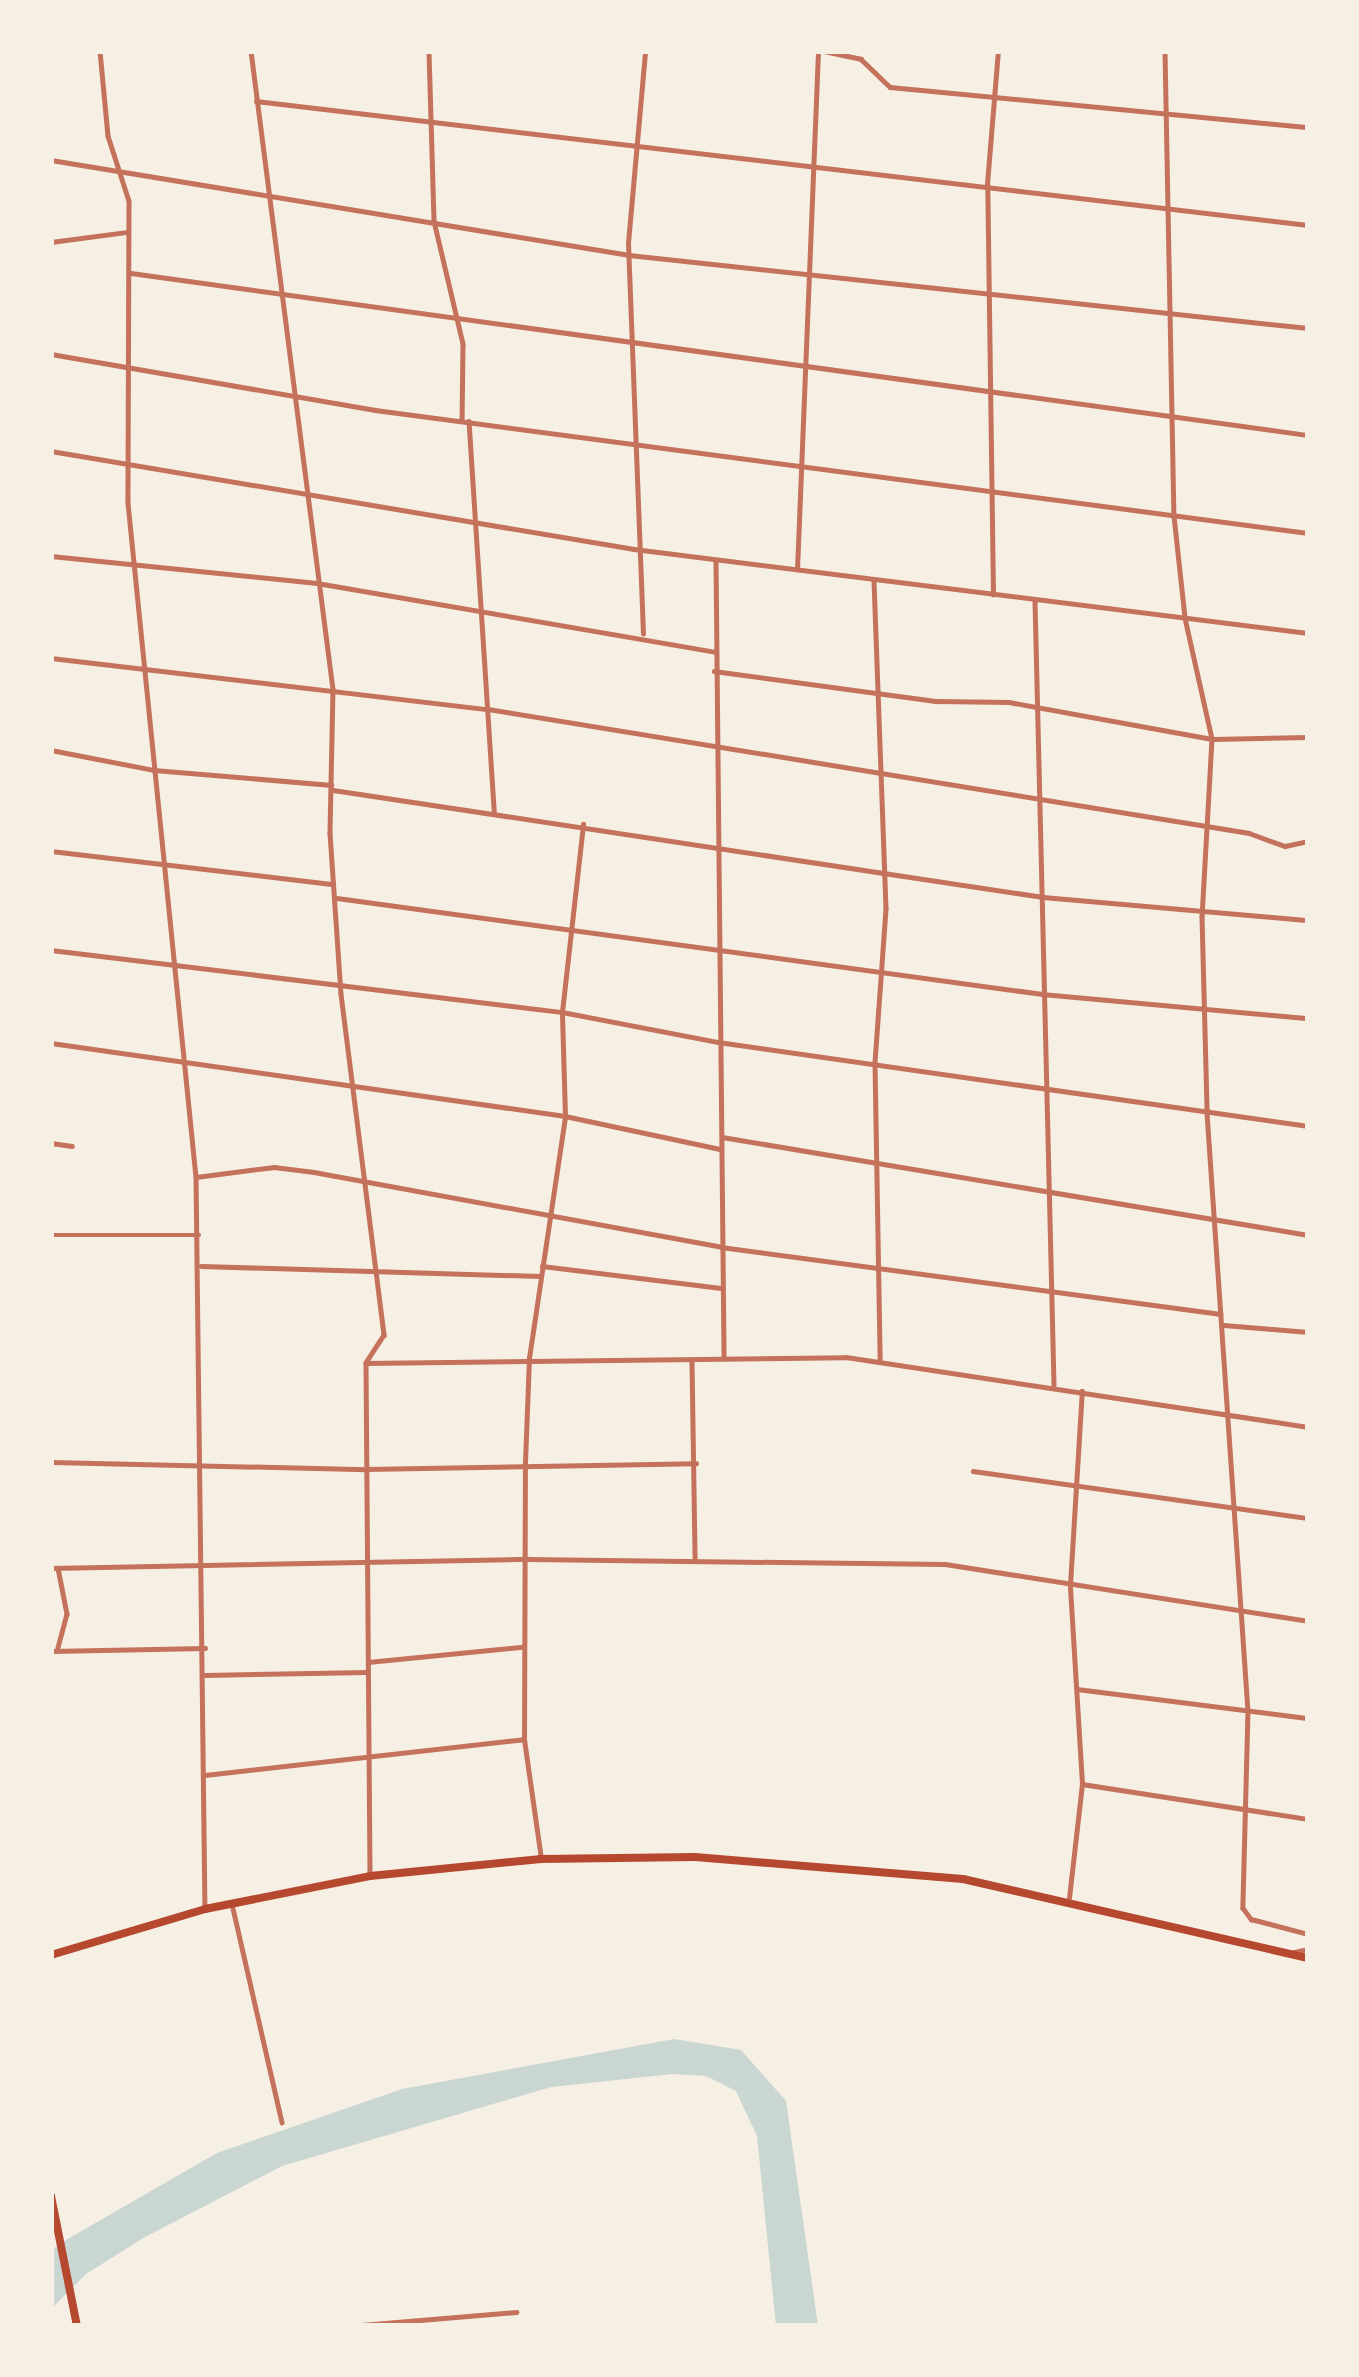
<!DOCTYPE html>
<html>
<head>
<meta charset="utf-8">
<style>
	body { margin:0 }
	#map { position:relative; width:1359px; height:2377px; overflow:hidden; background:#f6efe4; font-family:"Noto Sans",sans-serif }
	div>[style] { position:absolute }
	.water>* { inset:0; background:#c9d6d2 }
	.minor>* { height:4.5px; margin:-2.25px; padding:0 2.25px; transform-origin:2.25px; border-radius:2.25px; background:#c5725c }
	.trunk>* { height:8px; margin:-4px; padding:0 4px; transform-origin:4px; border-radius:4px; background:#b5482f }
	span { translate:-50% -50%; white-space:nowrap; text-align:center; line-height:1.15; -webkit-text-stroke:10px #f6efe4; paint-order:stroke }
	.frame { position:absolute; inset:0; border:54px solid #f6efe4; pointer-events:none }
</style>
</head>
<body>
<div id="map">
	<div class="water">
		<i style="clip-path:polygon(674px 2039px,741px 2050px,786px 2101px,818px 2326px,776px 2326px,757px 2136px,736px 2091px,706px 2076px,673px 2074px,551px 2087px,282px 2166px,145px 2237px,86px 2274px,51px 2309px,51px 2252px,59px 2244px,217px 2153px,402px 2089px)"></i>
	</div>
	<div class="minor">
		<i style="left:100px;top:51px;width:85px;rotate:84.6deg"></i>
		<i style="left:108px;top:136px;width:68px;rotate:72.1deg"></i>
		<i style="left:129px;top:201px;width:302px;rotate:90.2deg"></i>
		<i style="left:128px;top:503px;width:677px;rotate:84.24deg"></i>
		<i style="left:196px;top:1177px;width:732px;rotate:89.3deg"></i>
		<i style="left:251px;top:51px;width:643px;rotate:82.68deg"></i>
		<i style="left:333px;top:689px;width:144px;rotate:91.2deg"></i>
		<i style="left:330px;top:833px;width:161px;rotate:86.1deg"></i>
		<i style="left:341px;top:994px;width:344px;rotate:82.8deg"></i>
		<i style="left:384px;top:1335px;width:33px;rotate:123deg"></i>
		<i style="left:366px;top:1363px;width:513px;rotate:89.55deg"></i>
		<i style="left:429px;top:51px;width:170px;rotate:88.3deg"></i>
		<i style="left:434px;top:221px;width:126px;rotate:76.7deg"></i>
		<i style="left:463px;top:344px;width:77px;rotate:90.7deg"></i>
		<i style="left:824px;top:51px;width:38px;rotate:12deg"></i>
		<i style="left:861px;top:59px;width:40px;rotate:44deg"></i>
		<i style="left:890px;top:87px;width:420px;rotate:5.5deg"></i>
		<i style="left:1165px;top:51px;width:465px;rotate:88.9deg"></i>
		<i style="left:1174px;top:516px;width:103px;rotate:83.8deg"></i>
		<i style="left:1185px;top:618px;width:124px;rotate:77.4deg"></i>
		<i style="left:1212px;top:739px;width:177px;rotate:93.2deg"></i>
		<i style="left:1202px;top:916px;width:197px;rotate:88.5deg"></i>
		<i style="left:1207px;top:1113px;width:599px;rotate:86.08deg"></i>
		<i style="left:1248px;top:1711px;width:197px;rotate:91.5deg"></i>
		<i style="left:1243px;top:1908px;width:14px;rotate:54deg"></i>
		<i style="left:1251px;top:1919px;width:59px;rotate:14.7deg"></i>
		<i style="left:256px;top:101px;width:1059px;rotate:6.72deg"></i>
		<i style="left:51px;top:160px;width:586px;rotate:9.33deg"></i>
		<i style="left:629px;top:255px;width:683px;rotate:6.14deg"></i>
		<i style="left:51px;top:242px;width:77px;rotate:-7.5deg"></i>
		<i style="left:131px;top:273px;width:1188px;rotate:7.84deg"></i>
		<i style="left:51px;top:354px;width:329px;rotate:9.8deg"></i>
		<i style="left:375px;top:410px;width:941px;rotate:7.51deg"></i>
		<i style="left:469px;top:421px;width:391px;rotate:86.3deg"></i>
		<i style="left:51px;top:451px;width:591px;rotate:9.54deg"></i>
		<i style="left:634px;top:549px;width:679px;rotate:7.1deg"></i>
		<i style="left:51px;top:556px;width:267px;rotate:5.8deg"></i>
		<i style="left:317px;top:583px;width:404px;rotate:9.8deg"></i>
		<i style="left:716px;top:560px;width:796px;rotate:89.42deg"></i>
		<i style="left:797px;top:570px;width:519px;rotate:-87.68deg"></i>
		<i style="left:874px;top:581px;width:328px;rotate:87.9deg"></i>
		<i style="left:886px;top:909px;width:154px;rotate:94.1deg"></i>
		<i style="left:875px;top:1063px;width:296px;rotate:89deg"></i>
		<i style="left:993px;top:595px;width:411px;rotate:-90.8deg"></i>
		<i style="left:987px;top:184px;width:133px;rotate:-85.3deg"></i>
		<i style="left:1035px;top:601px;width:784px;rotate:88.61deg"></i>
		<i style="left:643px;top:634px;width:391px;rotate:-92.2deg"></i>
		<i style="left:628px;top:243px;width:193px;rotate:-84.9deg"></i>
		<i style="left:51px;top:658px;width:440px;rotate:6.7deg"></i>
		<i style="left:488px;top:709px;width:771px;rotate:9.25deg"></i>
		<i style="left:1249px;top:833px;width:38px;rotate:20deg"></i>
		<i style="left:1285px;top:846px;width:24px;rotate:-12deg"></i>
		<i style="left:714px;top:671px;width:225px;rotate:7.7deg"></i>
		<i style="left:937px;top:701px;width:72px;rotate:0.8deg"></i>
		<i style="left:1009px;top:702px;width:206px;rotate:10.3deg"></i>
		<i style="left:1212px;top:739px;width:96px;rotate:-1.2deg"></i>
		<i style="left:51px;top:750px;width:105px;rotate:11deg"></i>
		<i style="left:154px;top:770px;width:178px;rotate:4.8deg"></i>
		<i style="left:333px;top:790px;width:718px;rotate:8.57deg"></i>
		<i style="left:1043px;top:897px;width:266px;rotate:5deg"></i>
		<i style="left:51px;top:851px;width:284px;rotate:6.7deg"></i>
		<i style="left:337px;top:898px;width:712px;rotate:7.75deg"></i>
		<i style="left:1042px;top:994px;width:267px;rotate:5.2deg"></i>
		<i style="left:51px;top:950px;width:515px;rotate:6.92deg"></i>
		<i style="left:562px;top:1012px;width:159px;rotate:10.9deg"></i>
		<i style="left:718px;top:1042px;width:596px;rotate:8.1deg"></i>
		<i style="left:51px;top:1043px;width:519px;rotate:8.08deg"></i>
		<i style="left:565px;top:1116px;width:158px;rotate:12deg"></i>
		<i style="left:722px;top:1137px;width:594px;rotate:9.49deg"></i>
		<i style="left:51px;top:1143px;width:21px;rotate:8deg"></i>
		<i style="left:196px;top:1177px;width:79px;rotate:-7.3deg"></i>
		<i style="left:274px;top:1167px;width:40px;rotate:7.1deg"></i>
		<i style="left:314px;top:1172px;width:414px;rotate:10.4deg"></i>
		<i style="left:721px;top:1247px;width:504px;rotate:7.63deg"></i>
		<i style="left:51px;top:1235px;width:148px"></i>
		<i style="left:201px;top:1266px;width:340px;rotate:1.7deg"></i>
		<i style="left:542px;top:1266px;width:180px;rotate:7deg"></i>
		<i style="left:1224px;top:1325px;width:84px;rotate:4.8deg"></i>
		<i style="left:692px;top:1362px;width:198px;rotate:89.1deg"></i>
		<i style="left:366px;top:1363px;width:480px;rotate:-0.7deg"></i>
		<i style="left:846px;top:1357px;width:467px;rotate:8.6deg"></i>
		<i style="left:51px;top:1462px;width:315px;rotate:1.3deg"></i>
		<i style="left:366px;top:1469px;width:330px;rotate:-1deg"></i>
		<i style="left:973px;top:1471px;width:338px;rotate:8deg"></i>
		<i style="left:51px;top:1568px;width:477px;rotate:-1.1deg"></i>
		<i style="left:528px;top:1559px;width:417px;rotate:0.7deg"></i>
		<i style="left:945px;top:1564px;width:367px;rotate:8.9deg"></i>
		<i style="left:58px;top:1568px;width:47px;rotate:78.9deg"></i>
		<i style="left:67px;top:1614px;width:35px;rotate:105deg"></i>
		<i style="left:51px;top:1651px;width:154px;rotate:-1.1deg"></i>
		<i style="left:368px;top:1662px;width:155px;rotate:-5.6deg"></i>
		<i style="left:205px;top:1675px;width:162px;rotate:-1.1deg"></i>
		<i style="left:1077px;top:1689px;width:233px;rotate:7.2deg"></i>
		<i style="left:205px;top:1775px;width:321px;rotate:-6.4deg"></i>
		<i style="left:1082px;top:1784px;width:229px;rotate:8.8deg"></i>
		<i style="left:541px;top:1859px;width:121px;rotate:-98.1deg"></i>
		<i style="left:524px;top:1739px;width:277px;rotate:-89.8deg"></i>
		<i style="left:525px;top:1462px;width:104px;rotate:-87.8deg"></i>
		<i style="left:529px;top:1358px;width:245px;rotate:-81.5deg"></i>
		<i style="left:565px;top:1116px;width:104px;rotate:-91.7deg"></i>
		<i style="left:562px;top:1012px;width:189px;rotate:-83.6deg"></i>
		<i style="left:1069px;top:1898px;width:115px;rotate:-83.5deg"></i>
		<i style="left:1082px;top:1784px;width:199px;rotate:-93.5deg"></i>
		<i style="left:1070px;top:1585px;width:194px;rotate:-86.5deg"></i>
		<i style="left:232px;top:1904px;width:224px;rotate:77.1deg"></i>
		<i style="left:1290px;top:1953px;width:18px;rotate:-13deg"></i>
		<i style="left:349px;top:2326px;width:168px;rotate:-4.8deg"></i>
	</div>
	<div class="trunk">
		<i style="left:51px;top:1955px;width:161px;rotate:-16.6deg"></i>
		<i style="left:205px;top:1909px;width:168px;rotate:-11.3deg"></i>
		<i style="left:370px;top:1876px;width:172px;rotate:-5.7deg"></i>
		<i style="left:541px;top:1859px;width:154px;rotate:-0.7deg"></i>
		<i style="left:695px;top:1857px;width:269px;rotate:4.7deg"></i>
		<i style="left:963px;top:1879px;width:354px;rotate:12.9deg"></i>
		<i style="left:51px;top:2196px;width:133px;rotate:78.7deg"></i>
	</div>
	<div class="frame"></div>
</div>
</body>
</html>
